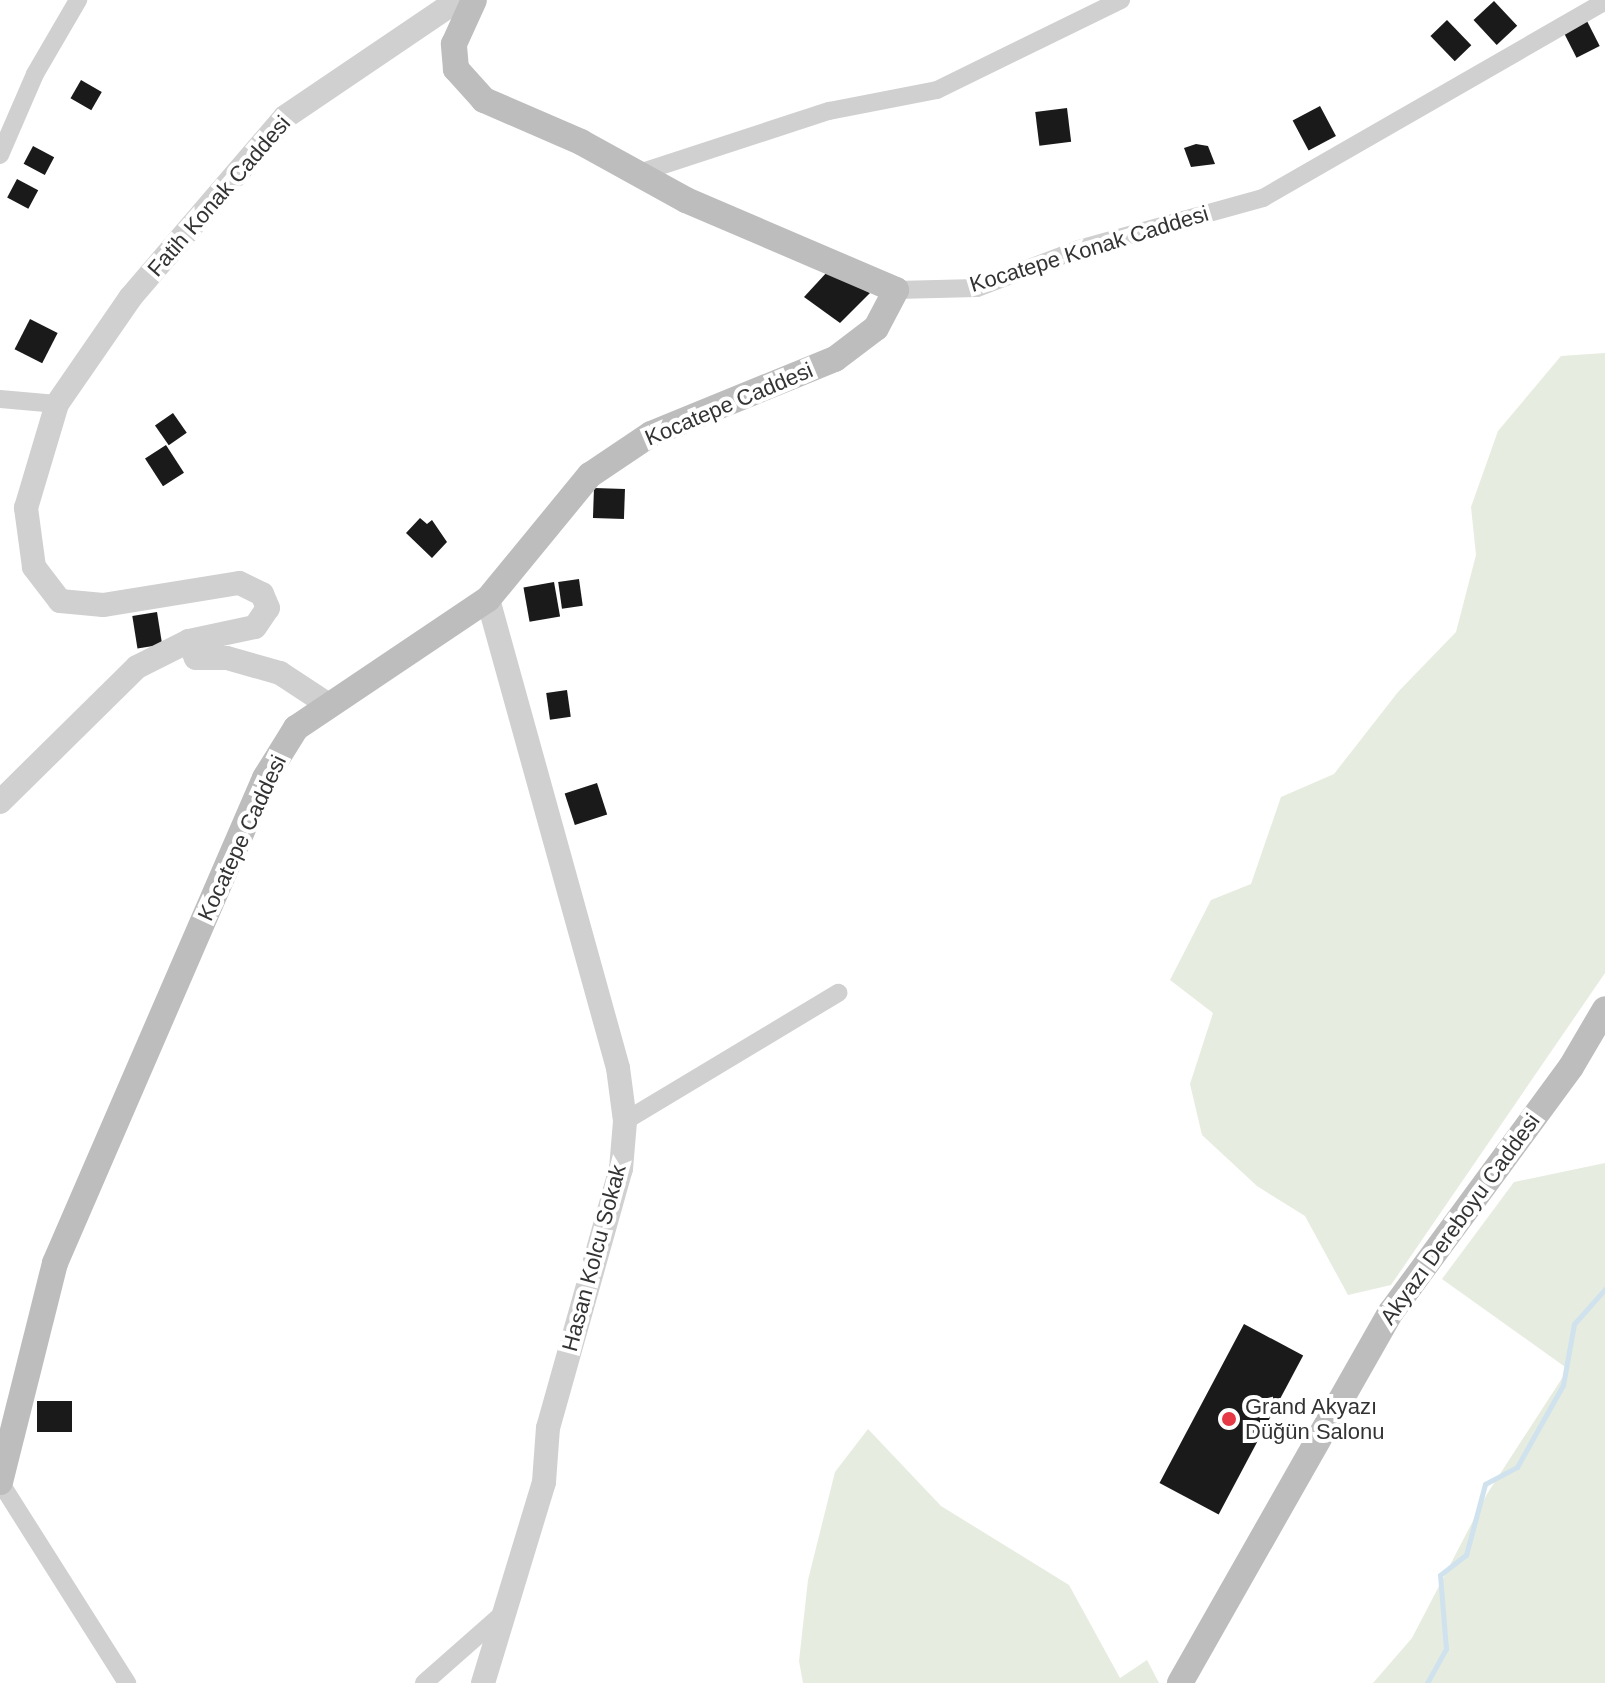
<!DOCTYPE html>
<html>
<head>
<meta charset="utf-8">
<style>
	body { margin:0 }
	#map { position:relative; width:1605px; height:1683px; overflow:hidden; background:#fff; font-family:Arial,sans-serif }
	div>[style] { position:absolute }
	.green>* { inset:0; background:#e6ecdf }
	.stream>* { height:5px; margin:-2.5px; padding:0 2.5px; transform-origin:2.5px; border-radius:2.5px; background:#cfe2ee }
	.building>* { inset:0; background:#1a1a1a; transform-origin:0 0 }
	.minor>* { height:18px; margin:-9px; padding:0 9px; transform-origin:9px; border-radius:9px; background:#d0d0d0 }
	.tertiary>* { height:24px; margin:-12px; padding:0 12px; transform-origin:12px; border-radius:12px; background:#d0d0d0 }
	.secondary>* { height:26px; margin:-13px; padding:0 13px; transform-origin:13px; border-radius:13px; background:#bdbdbd }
	.dots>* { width:22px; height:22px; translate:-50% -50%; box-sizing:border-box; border:4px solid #fff; border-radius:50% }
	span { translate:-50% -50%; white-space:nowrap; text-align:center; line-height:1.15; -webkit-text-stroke:8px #fff; paint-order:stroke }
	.street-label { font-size:22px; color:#333 }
	.poi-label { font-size:22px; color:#333 }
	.left { translate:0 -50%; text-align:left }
</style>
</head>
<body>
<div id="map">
	<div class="green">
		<i style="clip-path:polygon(1605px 353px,1605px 973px,1391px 1285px,1348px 1295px,1305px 1216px,1257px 1186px,1202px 1135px,1190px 1084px,1213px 1013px,1170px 980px,1211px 900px,1251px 884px,1281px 797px,1334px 774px,1398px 692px,1456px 632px,1476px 555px,1471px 507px,1498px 431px,1561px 356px)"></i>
		<i style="clip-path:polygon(1605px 1163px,1605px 1683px,1373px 1683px,1412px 1638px,1487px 1494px,1568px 1369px,1442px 1279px,1514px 1182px)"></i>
		<i style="clip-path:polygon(868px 1429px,941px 1506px,1069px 1585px,1120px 1678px,1147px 1660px,1159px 1683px,803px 1683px,799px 1661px,808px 1580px,835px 1472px)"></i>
	</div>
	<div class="stream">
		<i style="left:1427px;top:1683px;width:39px;rotate:-61deg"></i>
		<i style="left:1446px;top:1649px;width:74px;rotate:-94.6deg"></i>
		<i style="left:1440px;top:1575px;width:33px;rotate:-38deg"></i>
		<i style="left:1466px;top:1555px;width:73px;rotate:-75deg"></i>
		<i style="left:1485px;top:1484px;width:36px;rotate:-28deg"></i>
		<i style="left:1517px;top:1467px;width:94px;rotate:-60.7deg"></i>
		<i style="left:1563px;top:1385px;width:62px;rotate:-79.8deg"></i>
		<i style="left:1574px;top:1324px;width:47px;rotate:-48.5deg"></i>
	</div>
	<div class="building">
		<i style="left:1494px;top:1px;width:34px;height:28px;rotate:47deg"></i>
		<i style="left:1447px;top:20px;width:35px;height:23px;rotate:46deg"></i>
		<i style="left:1587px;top:21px;width:28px;height:26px;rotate:63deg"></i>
		<i style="left:81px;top:80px;width:24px;height:21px;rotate:30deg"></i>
		<i style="left:1320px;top:106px;width:34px;height:31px;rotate:62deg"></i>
		<i style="left:1067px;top:108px;width:34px;height:32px;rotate:83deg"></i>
		<i style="clip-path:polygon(1196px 144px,1208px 146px,1215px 164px,1191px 167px,1184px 148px)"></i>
		<i style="left:33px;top:146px;width:24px;height:20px;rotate:28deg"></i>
		<i style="left:17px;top:179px;width:24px;height:21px;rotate:28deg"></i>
		<i style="clip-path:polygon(828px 271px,870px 293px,840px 323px,804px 297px)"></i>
		<i style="left:30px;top:319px;width:31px;height:34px;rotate:27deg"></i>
		<i style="left:173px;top:413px;width:24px;height:22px;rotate:55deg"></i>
		<i style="left:166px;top:445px;width:33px;height:25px;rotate:57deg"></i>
		<i style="left:594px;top:488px;width:31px;height:30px;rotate:2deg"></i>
		<i style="clip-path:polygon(420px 518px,427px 524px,432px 520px,447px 542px,432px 558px,406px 533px)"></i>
		<i style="left:579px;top:579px;width:27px;height:21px;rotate:82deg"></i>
		<i style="left:554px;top:582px;width:35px;height:31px;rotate:80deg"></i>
		<i style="left:157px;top:612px;width:33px;height:25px;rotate:81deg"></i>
		<i style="left:567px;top:690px;width:27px;height:21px;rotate:82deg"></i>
		<i style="left:597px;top:783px;width:33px;height:34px;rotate:72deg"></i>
		<i style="left:1244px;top:1324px;width:67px;height:180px;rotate:28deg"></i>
		<i style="left:37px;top:1401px;width:35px;height:31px"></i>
	</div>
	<div class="minor">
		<i style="left:0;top:155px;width:88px;rotate:-66.6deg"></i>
		<i style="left:35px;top:74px;width:86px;rotate:-59.8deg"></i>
		<i style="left:642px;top:172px;width:197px;rotate:-18.1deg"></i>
		<i style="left:829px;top:111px;width:110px;rotate:-11deg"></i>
		<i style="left:937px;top:90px;width:205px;rotate:-26.1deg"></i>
		<i style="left:896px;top:290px;width:81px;rotate:-1.4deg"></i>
		<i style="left:977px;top:288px;width:109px;rotate:-20.9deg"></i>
		<i style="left:1079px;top:249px;width:191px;rotate:-15.5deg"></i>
		<i style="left:1263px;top:198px;width:395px;rotate:-29.9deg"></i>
		<i style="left:0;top:399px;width:57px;rotate:5deg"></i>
		<i style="left:625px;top:1121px;width:249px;rotate:-31deg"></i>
		<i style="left:0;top:1482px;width:238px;rotate:57.7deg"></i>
		<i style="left:424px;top:1683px;width:101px;rotate:-41.4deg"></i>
	</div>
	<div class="tertiary">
		<i style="left:189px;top:641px;width:18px;rotate:68deg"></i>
		<i style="left:196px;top:658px;width:31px"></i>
		<i style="left:227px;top:658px;width:55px;rotate:15.8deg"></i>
		<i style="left:280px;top:673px;width:56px;rotate:33.4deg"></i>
		<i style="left:0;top:802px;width:192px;rotate:-44.6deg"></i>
		<i style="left:137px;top:667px;width:58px;rotate:-26.6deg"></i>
		<i style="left:189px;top:641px;width:67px;rotate:-12deg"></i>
		<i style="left:255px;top:627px;width:23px;rotate:-56deg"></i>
		<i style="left:268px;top:608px;width:15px;rotate:-113deg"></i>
		<i style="left:262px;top:594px;width:25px;rotate:-154deg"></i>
		<i style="left:239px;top:583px;width:138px;rotate:170.8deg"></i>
		<i style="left:103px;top:605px;width:43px;rotate:-174.7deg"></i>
		<i style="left:60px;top:601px;width:43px;rotate:-127.4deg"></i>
		<i style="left:34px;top:567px;width:60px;rotate:-97.7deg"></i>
		<i style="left:26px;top:508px;width:109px;rotate:-73.4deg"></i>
		<i style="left:57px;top:404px;width:129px;rotate:-55.4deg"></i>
		<i style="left:130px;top:298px;width:238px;rotate:-49.4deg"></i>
		<i style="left:285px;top:117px;width:209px;rotate:-34.1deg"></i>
		<i style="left:483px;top:1683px;width:210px;rotate:-73.1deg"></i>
		<i style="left:544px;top:1482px;width:54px;rotate:-85.8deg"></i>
		<i style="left:548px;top:1428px;width:269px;rotate:-74.3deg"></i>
		<i style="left:621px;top:1169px;width:48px;rotate:-85.2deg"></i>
		<i style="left:625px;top:1121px;width:53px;rotate:-97.5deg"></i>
		<i style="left:618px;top:1068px;width:487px;rotate:-105.5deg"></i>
	</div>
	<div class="secondary">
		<i style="left:0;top:1482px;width:226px;rotate:-75.9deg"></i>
		<i style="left:55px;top:1263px;width:529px;rotate:-66.59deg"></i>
		<i style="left:265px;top:778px;width:59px;rotate:-58.2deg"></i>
		<i style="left:296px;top:728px;width:231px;rotate:-33.9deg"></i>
		<i style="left:488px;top:599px;width:161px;rotate:-50.6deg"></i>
		<i style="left:590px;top:475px;width:73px;rotate:-33.9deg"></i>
		<i style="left:651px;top:434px;width:199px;rotate:-22.2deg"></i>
		<i style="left:835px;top:359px;width:51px;rotate:-37.1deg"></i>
		<i style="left:876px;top:328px;width:43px;rotate:-62.2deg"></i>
		<i style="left:896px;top:290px;width:228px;rotate:-156.8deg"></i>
		<i style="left:686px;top:200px;width:120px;rotate:-151.1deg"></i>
		<i style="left:581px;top:142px;width:106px;rotate:-156.6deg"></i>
		<i style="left:484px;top:100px;width:42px;rotate:-132.1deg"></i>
		<i style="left:456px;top:69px;width:25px;rotate:-95deg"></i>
		<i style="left:454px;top:44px;width:48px;rotate:-65.6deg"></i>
		<i style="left:1180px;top:1683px;width:427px;rotate:-60.4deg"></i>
		<i style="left:1391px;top:1312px;width:304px;rotate:-53.7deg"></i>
		<i style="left:1571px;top:1067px;width:67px;rotate:-59.6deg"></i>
	</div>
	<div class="dots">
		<i style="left:1229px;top:1419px;background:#e63946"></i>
	</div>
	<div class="street-label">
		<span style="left:219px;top:196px;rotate:-49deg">Fatih Konak Caddesi</span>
		<span style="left:1089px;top:249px;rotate:-17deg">Kocatepe Konak Caddesi</span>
		<span style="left:729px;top:404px;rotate:-23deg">Kocatepe Caddesi</span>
		<span style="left:242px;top:838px;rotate:-65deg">Kocatepe Caddesi</span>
		<span style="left:1460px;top:1219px;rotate:-54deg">Akyazı Dereboyu Caddesi</span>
		<span style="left:594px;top:1258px;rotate:-75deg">Hasan Kolcu Sokak</span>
	</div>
	<div class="poi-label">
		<span class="left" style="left:1245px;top:1419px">Grand Akyazı<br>Düğün Salonu</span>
	</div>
</div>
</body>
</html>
